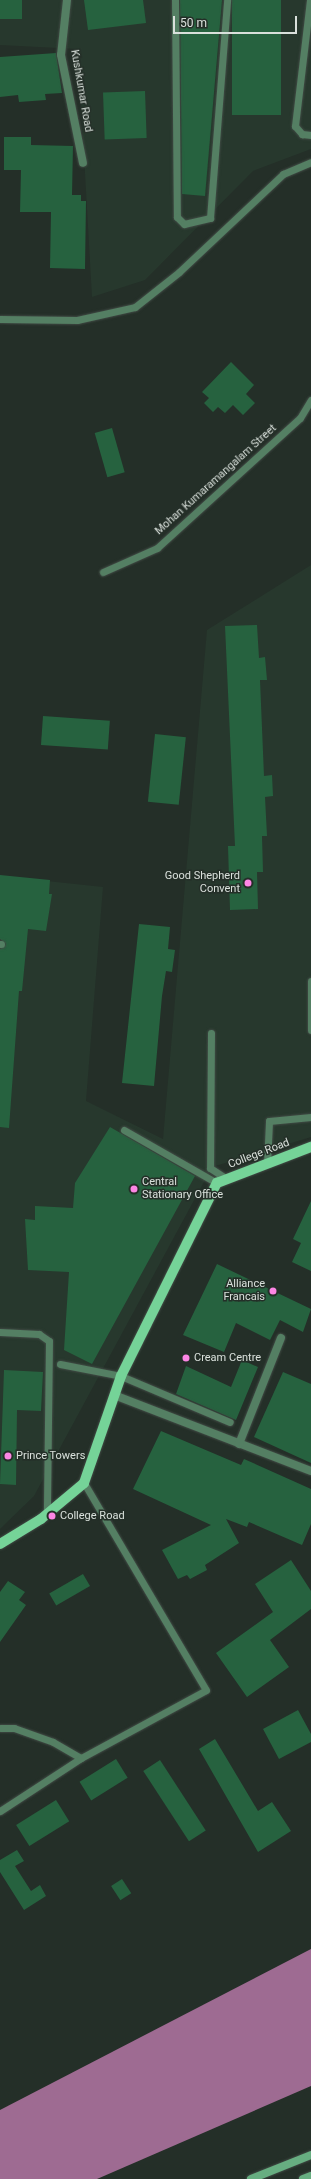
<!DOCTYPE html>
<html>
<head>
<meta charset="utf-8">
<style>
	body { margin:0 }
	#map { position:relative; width:311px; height:2179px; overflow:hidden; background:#242f28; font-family:Roboto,sans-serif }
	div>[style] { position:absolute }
	.built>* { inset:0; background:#27382d }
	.water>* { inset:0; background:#9e6b92 }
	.building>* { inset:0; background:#26623f; transform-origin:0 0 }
	.roads { filter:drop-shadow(0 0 1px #414b45) drop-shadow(0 0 1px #414b45) }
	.lane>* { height:7px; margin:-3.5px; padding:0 3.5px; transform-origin:3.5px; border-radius:3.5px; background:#547f63 }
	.street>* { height:8px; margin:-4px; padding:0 4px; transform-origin:4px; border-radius:4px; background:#547f63 }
	.secondary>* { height:8px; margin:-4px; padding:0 4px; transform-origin:4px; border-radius:4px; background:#67ae81 }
	.primary>* { height:10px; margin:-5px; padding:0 5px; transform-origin:5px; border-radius:5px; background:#75d398 }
	.dots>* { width:11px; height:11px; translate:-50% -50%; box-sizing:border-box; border:2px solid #242f28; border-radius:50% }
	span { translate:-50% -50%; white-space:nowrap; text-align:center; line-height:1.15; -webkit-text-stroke:3px #242f28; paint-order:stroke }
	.street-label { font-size:11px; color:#d9e0db }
	.poi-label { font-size:11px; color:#d9e0db }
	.right { translate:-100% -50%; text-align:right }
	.left { translate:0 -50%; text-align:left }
	.scale { position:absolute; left:173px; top:16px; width:124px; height:18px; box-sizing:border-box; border:2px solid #d9e0db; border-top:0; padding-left:5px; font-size:12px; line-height:14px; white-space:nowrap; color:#d9e0db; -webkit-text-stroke:3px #242f28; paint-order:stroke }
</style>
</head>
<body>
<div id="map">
	<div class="built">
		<i style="clip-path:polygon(0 0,311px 0,311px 149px,253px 171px,145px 280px,92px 297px,78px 49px,0 45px)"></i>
		<i style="clip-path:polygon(311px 565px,311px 1137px,212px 1167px,34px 1496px,0 1529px,0 876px,103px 887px,86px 1101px,163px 1139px,207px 630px)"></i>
	</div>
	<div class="water">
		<i style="clip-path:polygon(311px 1949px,311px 2086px,97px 2179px,0 2179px,0 2110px)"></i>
	</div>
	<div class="building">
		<i style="left:0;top:0;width:22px;height:19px"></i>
		<i style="clip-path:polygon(84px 0,143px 0,146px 23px,88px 30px)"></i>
		<i style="clip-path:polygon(180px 0,222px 0,205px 196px,182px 194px)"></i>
		<i style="left:232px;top:0;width:49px;height:115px"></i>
		<i style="clip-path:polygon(56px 53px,62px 93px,45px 94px,46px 100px,19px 102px,18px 95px,0 97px,0 57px)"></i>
		<i style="left:145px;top:91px;width:47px;height:42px;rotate:88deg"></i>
		<i style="clip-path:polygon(4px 137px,31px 137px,31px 145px,73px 146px,72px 195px,81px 195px,81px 201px,86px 201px,85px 269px,50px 268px,51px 212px,20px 212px,21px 170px,4px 170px)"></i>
		<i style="clip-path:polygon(231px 362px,254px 385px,246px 394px,255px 403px,243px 415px,233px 405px,225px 413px,218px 407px,213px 412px,204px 403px,209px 398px,202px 392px)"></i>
		<i style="left:112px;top:428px;width:46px;height:18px;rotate:74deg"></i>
		<i style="clip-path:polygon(257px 625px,259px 658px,265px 657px,267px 680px,260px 680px,264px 776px,272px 775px,273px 796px,265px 797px,267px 836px,262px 836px,263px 872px,257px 872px,258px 909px,230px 910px,228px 846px,235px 846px,225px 626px)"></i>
		<i style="left:43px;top:716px;width:67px;height:29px;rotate:4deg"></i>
		<i style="left:155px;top:734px;width:31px;height:68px;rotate:6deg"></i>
		<i style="clip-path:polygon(0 875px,50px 880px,49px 894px,52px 894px,46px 931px,28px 929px,22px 991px,19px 991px,9px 1128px,0 1127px,0 949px,6px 944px,0 939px)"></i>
		<i style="clip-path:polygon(139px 924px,170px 927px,168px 949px,175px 950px,172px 972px,166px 971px,162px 996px,154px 1086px,122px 1083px)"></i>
		<i style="clip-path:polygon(110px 1127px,195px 1176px,92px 1364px,64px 1350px,69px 1272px,28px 1270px,25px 1219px,35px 1220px,35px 1206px,73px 1208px,75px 1183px)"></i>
		<i style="clip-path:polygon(311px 1201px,311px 1271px,292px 1262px,301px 1243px,293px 1239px)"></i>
		<i style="clip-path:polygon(217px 1264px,311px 1309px,303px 1332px,280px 1320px,270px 1340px,236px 1323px,224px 1352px,183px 1335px)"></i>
		<i style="clip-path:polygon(242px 1360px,258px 1367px,236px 1420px,176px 1394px,186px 1366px,231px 1387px)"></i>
		<i style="clip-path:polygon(4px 1370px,43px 1372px,41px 1411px,17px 1410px,16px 1485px,0 1484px)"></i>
		<i style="clip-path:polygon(283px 1372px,311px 1384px,311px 1463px,254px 1437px)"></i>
		<i style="clip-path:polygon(161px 1431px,241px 1465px,244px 1459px,311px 1489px,311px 1524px,302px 1545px,249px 1522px,247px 1527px,226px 1519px,239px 1543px,205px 1565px,207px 1570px,190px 1579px,187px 1575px,178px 1579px,162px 1550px,211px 1525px,133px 1489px)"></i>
		<i style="clip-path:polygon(291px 1560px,311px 1591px,311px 1609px,270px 1640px,289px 1667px,247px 1697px,216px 1653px,273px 1612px,255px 1584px)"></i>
		<i style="left:83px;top:1574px;width:14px;height:39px;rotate:60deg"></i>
		<i style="clip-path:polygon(8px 1581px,25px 1592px,19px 1600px,26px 1605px,0 1642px,0 1592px)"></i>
		<i style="clip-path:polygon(298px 1710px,311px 1734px,311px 1742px,279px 1759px,263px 1729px)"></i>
		<i style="clip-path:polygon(215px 1739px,258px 1811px,272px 1802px,291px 1831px,258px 1852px,199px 1749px)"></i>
		<i style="left:116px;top:1759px;width:22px;height:43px;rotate:58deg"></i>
		<i style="left:160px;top:1760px;width:84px;height:20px;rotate:57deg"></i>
		<i style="left:56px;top:1800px;width:25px;height:47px;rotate:58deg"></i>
		<i style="clip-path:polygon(17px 1850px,24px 1861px,15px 1866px,31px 1891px,40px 1885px,46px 1896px,24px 1910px,0 1872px,0 1860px)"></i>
		<i style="left:122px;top:1879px;width:17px;height:13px;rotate:57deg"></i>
	</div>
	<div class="roads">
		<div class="lane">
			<i style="left:175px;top:0;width:217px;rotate:89.5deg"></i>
			<i style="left:177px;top:217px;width:10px;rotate:45deg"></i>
			<i style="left:184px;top:224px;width:27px;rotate:-13deg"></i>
			<i style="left:210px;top:218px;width:219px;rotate:-85.5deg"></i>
			<i style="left:310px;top:0;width:127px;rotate:96.8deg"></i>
			<i style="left:295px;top:126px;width:11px;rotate:49deg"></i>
			<i style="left:302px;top:134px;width:9px;rotate:6deg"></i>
			<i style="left:0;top:319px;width:77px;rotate:0.7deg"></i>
			<i style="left:77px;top:320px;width:59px;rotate:-12.6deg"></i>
			<i style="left:135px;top:307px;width:56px;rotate:-38.5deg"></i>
			<i style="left:179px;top:272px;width:143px;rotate:-43.3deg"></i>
			<i style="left:283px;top:174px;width:30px;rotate:-23deg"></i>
			<i style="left:103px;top:572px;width:59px;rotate:-24deg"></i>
			<i style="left:157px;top:548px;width:193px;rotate:-42.3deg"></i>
			<i style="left:300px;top:418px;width:21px;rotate:-59deg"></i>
			<i style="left:0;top:944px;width:1px"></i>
			<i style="left:311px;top:981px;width:49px;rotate:90deg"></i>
			<i style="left:211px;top:1033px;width:135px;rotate:90.4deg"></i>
			<i style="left:210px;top:1168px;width:20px;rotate:33deg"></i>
			<i style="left:124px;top:1130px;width:107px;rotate:29.7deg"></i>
			<i style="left:267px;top:1164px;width:43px;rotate:-87.3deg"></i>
			<i style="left:269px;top:1121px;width:42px;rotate:-5.4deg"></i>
			<i style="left:0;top:1332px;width:39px;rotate:3deg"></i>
			<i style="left:39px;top:1334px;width:12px;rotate:35deg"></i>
			<i style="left:49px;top:1341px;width:172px;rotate:90.7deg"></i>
			<i style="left:60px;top:1364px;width:62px;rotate:11.1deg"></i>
			<i style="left:121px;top:1376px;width:118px;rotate:22.9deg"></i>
			<i style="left:0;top:1728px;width:14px"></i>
			<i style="left:14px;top:1728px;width:41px;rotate:19.7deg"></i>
			<i style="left:53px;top:1742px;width:32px;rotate:30deg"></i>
			<i style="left:0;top:1811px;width:97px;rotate:-33.2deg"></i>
			<i style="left:81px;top:1758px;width:142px;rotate:-28.5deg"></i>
			<i style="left:206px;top:1690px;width:240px;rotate:-120.5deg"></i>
		</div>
		<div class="street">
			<i style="left:67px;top:0;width:55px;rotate:96.2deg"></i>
			<i style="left:61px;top:55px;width:110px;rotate:78.5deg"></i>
			<i style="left:114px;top:1395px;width:211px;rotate:21.1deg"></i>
			<i style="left:239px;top:1444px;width:114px;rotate:-68.4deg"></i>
		</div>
		<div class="secondary">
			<i style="left:251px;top:2179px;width:65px;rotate:-21.8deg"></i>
			<i style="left:303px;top:2179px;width:9px;rotate:-21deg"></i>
		</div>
		<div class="primary">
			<i style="left:0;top:1544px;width:48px;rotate:-31.4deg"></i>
			<i style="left:41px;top:1519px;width:56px;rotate:-39.9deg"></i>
			<i style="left:84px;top:1483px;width:113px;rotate:-70.9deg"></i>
			<i style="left:121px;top:1376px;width:216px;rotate:-63.6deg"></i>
			<i style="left:217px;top:1183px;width:101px;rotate:-21deg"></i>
		</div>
	</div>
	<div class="dots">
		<i style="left:248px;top:883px;background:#fc86e4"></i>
		<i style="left:134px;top:1189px;background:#fc86e4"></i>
		<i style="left:273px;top:1291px;background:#fc86e4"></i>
		<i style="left:186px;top:1358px;background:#fc86e4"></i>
		<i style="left:8px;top:1456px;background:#fc86e4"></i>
		<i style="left:52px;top:1516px;background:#fc86e4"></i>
	</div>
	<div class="street-label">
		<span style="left:81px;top:91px;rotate:80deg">Kushkumar Road</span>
		<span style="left:216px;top:480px;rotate:-42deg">Mohan Kumaramangalam Street</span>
		<span style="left:259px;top:1154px;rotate:-21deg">College Road</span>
	</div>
	<div class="poi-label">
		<span class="right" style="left:240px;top:883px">Good Shepherd<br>Convent</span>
		<span class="left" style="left:142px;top:1189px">Central<br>Stationary Office</span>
		<span class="right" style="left:265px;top:1291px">Alliance<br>Francais</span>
		<span class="left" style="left:194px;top:1358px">Cream Centre</span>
		<span class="left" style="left:16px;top:1456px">Prince Towers</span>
		<span class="left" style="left:60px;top:1516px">College Road</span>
	</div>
	<div class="scale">50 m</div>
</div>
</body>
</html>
